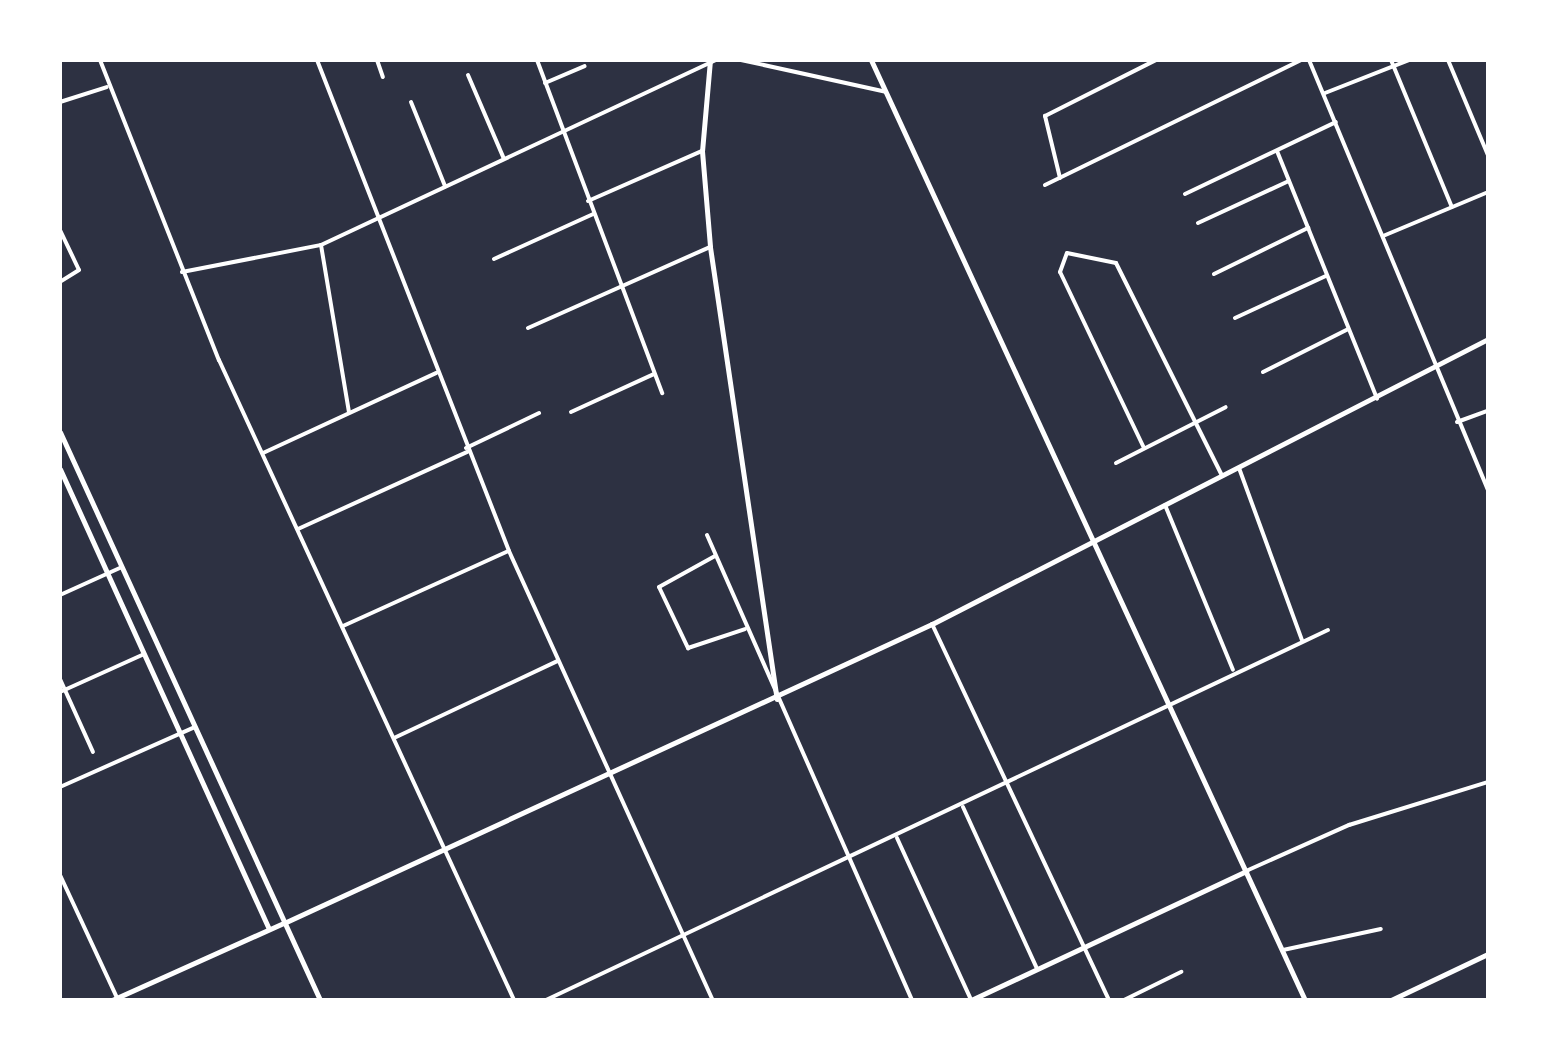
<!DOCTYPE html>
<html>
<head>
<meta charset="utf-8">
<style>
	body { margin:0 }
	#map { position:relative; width:1548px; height:1060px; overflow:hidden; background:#2d3142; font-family:Mulish,sans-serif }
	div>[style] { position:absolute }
	.minor>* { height:4px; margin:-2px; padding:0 2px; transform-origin:2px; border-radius:2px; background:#fff }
	.tertiary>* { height:5px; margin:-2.5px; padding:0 2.5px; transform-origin:2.5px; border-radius:2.5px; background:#fff }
	.secondary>* { height:5px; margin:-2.5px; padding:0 2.5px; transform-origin:2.5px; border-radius:2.5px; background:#fff }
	span { translate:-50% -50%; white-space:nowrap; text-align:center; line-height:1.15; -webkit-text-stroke:10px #fff; paint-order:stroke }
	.frame { position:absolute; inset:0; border:62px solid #fff; pointer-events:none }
</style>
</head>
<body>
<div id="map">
	<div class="minor">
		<i style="left:100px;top:60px;width:323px;rotate:68.4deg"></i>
		<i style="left:219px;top:360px;width:705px;rotate:65.25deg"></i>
		<i style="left:317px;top:60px;width:527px;rotate:68.64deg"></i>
		<i style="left:509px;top:551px;width:493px;rotate:65.6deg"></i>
		<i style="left:377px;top:60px;width:18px;rotate:71deg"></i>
		<i style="left:537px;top:60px;width:356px;rotate:69.4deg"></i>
		<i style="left:741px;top:60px;width:148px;rotate:12.4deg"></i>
		<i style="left:1309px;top:60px;width:467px;rotate:67.4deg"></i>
		<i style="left:1391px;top:60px;width:159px;rotate:67.5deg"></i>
		<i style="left:1448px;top:60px;width:103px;rotate:67.2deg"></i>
		<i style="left:468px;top:75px;width:91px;rotate:66.8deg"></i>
		<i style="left:545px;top:83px;width:43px;rotate:-23deg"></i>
		<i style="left:1325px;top:93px;width:90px;rotate:-21.4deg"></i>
		<i style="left:60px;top:102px;width:49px;rotate:-17.7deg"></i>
		<i style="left:411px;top:102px;width:91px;rotate:68deg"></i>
		<i style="left:1277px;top:151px;width:267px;rotate:68deg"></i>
		<i style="left:1060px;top:178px;width:64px;rotate:-103.6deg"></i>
		<i style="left:1045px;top:116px;width:124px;rotate:-26.8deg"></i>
		<i style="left:1045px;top:185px;width:285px;rotate:-26deg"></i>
		<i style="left:1185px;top:194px;width:167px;rotate:-25.5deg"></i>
		<i style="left:588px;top:201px;width:124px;rotate:-23.7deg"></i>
		<i style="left:1198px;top:223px;width:100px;rotate:-24.8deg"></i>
		<i style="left:60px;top:230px;width:44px;rotate:64.6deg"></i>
		<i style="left:79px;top:270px;width:22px;rotate:148deg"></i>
		<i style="left:1383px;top:236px;width:114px;rotate:-22.7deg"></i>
		<i style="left:321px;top:245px;width:169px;rotate:80.5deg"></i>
		<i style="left:494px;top:259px;width:109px;rotate:-24.4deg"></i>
		<i style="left:182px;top:272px;width:142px;rotate:-11deg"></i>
		<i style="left:321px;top:245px;width:436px;rotate:-25.1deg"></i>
		<i style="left:1214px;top:274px;width:105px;rotate:-26.1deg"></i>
		<i style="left:1235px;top:318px;width:100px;rotate:-24.8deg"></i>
		<i style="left:528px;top:328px;width:199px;rotate:-24deg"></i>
		<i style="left:1263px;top:372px;width:95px;rotate:-26.8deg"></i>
		<i style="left:571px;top:412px;width:91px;rotate:-24.6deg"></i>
		<i style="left:1457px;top:422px;width:33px;rotate:-20deg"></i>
		<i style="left:466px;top:448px;width:81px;rotate:-25.6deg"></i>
		<i style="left:1144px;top:448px;width:195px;rotate:-115.5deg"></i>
		<i style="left:1060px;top:272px;width:20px;rotate:-70deg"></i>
		<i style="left:1067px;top:253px;width:50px;rotate:11.5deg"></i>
		<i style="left:1116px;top:263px;width:238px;rotate:63.5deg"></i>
		<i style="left:263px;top:453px;width:191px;rotate:-24.8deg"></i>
		<i style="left:1116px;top:463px;width:123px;rotate:-27deg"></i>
		<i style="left:1239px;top:468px;width:183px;rotate:69.9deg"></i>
		<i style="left:1165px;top:505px;width:178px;rotate:67.6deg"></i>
		<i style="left:298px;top:529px;width:186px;rotate:-24.5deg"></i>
		<i style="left:707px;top:535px;width:508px;rotate:66.21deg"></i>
		<i style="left:715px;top:556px;width:64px;rotate:151deg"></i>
		<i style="left:659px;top:587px;width:68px;rotate:64.6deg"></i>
		<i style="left:688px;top:648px;width:60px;rotate:-18.4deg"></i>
		<i style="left:60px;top:595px;width:68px;rotate:-24.3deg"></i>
		<i style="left:932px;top:624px;width:416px;rotate:64.8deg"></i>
		<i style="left:343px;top:626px;width:181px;rotate:-24.4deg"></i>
		<i style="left:60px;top:679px;width:80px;rotate:65.7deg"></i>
		<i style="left:60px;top:692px;width:90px;rotate:-24.3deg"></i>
		<i style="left:394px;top:738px;width:181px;rotate:-25.2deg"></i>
		<i style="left:60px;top:787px;width:148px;rotate:-24deg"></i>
		<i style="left:963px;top:807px;width:178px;rotate:65.4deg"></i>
		<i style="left:897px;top:838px;width:178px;rotate:65.4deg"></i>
		<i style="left:1246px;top:871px;width:113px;rotate:-24.1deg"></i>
		<i style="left:1349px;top:825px;width:145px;rotate:-17.2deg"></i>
		<i style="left:60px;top:875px;width:138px;rotate:65.1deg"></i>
		<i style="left:1283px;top:950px;width:100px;rotate:-12.1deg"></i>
		<i style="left:546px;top:1000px;width:865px;rotate:-25.32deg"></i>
		<i style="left:1124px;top:1000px;width:64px;rotate:-26.2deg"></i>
	</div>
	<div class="tertiary">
		<i style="left:710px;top:60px;width:91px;rotate:95deg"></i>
		<i style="left:702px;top:151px;width:96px;rotate:85.2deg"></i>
		<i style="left:710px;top:247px;width:457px;rotate:81.6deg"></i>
		<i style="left:871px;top:60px;width:1035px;rotate:65.22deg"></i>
		<i style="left:284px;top:923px;width:714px;rotate:-24.77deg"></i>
		<i style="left:932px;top:624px;width:625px;rotate:-27.14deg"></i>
		<i style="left:971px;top:1000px;width:304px;rotate:-25.1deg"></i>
	</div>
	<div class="secondary">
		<i style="left:60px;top:432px;width:625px;rotate:65.4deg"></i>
		<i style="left:60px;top:469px;width:505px;rotate:65.57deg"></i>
		<i style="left:112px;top:1000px;width:188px;rotate:-24.2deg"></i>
		<i style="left:1391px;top:1000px;width:107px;rotate:-25.4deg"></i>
	</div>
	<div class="frame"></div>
</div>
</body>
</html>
